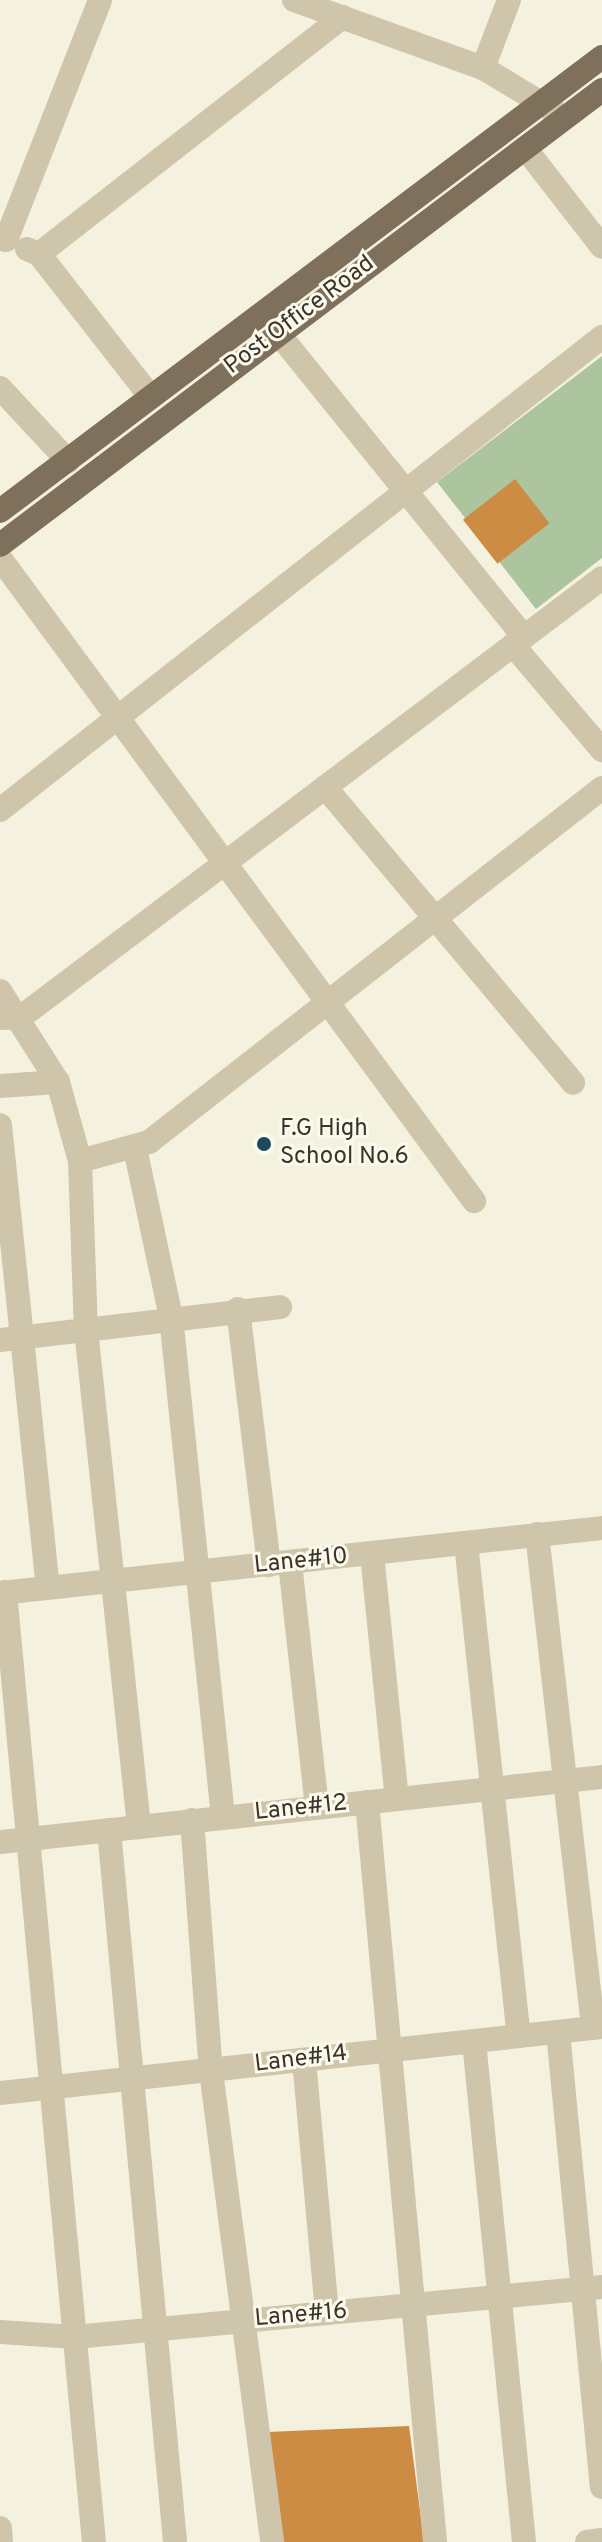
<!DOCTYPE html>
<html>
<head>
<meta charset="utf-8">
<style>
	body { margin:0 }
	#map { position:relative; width:602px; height:2542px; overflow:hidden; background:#f5f1df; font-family:Overpass,sans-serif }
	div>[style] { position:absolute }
	.green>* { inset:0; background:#adc59e }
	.building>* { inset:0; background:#cd8c44; transform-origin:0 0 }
	.minor>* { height:24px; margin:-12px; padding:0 12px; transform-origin:12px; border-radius:12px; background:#cec5aa }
	.major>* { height:24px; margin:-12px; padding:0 12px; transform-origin:12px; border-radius:12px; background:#7e705a }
	.dots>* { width:22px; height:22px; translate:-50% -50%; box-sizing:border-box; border:4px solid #fbf9ec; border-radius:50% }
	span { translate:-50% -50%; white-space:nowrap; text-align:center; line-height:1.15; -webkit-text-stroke:6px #fbf9ec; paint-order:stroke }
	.street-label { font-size:24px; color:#3b342a }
	.poi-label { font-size:24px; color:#3b342a }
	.left { translate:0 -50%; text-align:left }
</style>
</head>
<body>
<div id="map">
	<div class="green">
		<i style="clip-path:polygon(602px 356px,602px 558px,536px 609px,437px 482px)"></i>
	</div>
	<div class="building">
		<i style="left:515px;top:479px;width:56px;height:66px;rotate:52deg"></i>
		<i style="clip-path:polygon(409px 2426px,424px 2542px,277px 2542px,267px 2432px)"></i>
	</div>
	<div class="minor">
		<i style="left:294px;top:0;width:201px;rotate:19.8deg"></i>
		<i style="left:483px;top:68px;width:85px;rotate:31.1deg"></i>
		<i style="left:483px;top:68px;width:73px;rotate:-69.1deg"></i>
		<i style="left:525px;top:148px;width:125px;rotate:52.1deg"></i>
		<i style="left:6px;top:240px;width:258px;rotate:-68.6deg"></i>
		<i style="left:27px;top:249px;width:13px;rotate:23deg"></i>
		<i style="left:39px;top:254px;width:180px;rotate:52deg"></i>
		<i style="left:39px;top:254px;width:385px;rotate:-38deg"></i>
		<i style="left:277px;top:332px;width:392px;rotate:51deg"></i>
		<i style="left:0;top:388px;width:100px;rotate:47deg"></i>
		<i style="left:0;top:558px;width:799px;rotate:53.6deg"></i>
		<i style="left:513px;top:645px;width:138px;rotate:49.7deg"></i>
		<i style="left:325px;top:787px;width:386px;rotate:50deg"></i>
		<i style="left:0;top:810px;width:766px;rotate:-38.16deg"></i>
		<i style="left:0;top:991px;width:108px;rotate:57.5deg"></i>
		<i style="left:58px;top:1082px;width:82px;rotate:74.4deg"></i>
		<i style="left:80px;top:1161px;width:169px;rotate:88deg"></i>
		<i style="left:86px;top:1330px;width:500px;rotate:83.9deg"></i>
		<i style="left:0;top:1018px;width:21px;rotate:-3deg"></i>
		<i style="left:21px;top:1017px;width:728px;rotate:-37.07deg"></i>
		<i style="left:0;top:1086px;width:58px;rotate:-3.9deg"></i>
		<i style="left:0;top:1125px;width:465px;rotate:84.1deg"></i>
		<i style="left:135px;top:1148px;width:173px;rotate:78deg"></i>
		<i style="left:171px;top:1317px;width:503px;rotate:84.06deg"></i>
		<i style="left:80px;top:1161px;width:72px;rotate:-15.4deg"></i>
		<i style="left:149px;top:1142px;width:575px;rotate:-38.01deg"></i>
		<i style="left:238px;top:1309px;width:258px;rotate:83.1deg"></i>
		<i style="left:0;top:1340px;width:282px;rotate:-6.7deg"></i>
		<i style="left:537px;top:1534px;width:497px;rotate:83.5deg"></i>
		<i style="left:466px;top:1543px;width:496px;rotate:83.9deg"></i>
		<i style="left:372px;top:1554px;width:246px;rotate:84.2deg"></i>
		<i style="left:290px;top:1563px;width:245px;rotate:83.7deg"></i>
		<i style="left:5px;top:1592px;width:954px;rotate:84.65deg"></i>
		<i style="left:0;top:1593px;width:605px;rotate:-6.16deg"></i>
		<i style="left:367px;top:1802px;width:743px;rotate:84.75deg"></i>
		<i style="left:192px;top:1820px;width:252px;rotate:85.7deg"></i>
		<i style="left:211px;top:2071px;width:475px;rotate:82.6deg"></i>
		<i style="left:109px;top:1830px;width:715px;rotate:84.7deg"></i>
		<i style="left:0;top:1842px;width:605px;rotate:-6.16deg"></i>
		<i style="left:558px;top:2032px;width:457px;rotate:84.5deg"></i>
		<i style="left:474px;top:2041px;width:503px;rotate:84.3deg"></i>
		<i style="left:304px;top:2060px;width:254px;rotate:84.8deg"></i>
		<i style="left:0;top:2093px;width:606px;rotate:-6.26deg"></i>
		<i style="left:0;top:2332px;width:75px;rotate:3.8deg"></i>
		<i style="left:75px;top:2337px;width:529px;rotate:-5.42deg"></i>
		<i style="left:0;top:2528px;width:14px;rotate:86deg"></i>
		<i style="left:587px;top:2542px;width:15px;rotate:-8deg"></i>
	</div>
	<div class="major">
		<i style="left:0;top:511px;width:754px;rotate:-37.02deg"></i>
		<i style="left:0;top:545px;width:755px;rotate:-37.08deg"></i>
	</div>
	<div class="dots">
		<i style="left:264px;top:1144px;background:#1c4860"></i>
	</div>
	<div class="street-label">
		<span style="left:300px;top:316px;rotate:-37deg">Post Office Road</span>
		<span style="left:301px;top:1562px;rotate:-6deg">Lane#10</span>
		<span style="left:301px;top:1809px;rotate:-6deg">Lane#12</span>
		<span style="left:301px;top:2060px;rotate:-7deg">Lane#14</span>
		<span style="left:301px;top:2316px;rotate:-5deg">Lane#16</span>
	</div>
	<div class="poi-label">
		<span class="left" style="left:280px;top:1144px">F.G High<br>School No.6</span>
	</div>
</div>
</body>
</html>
